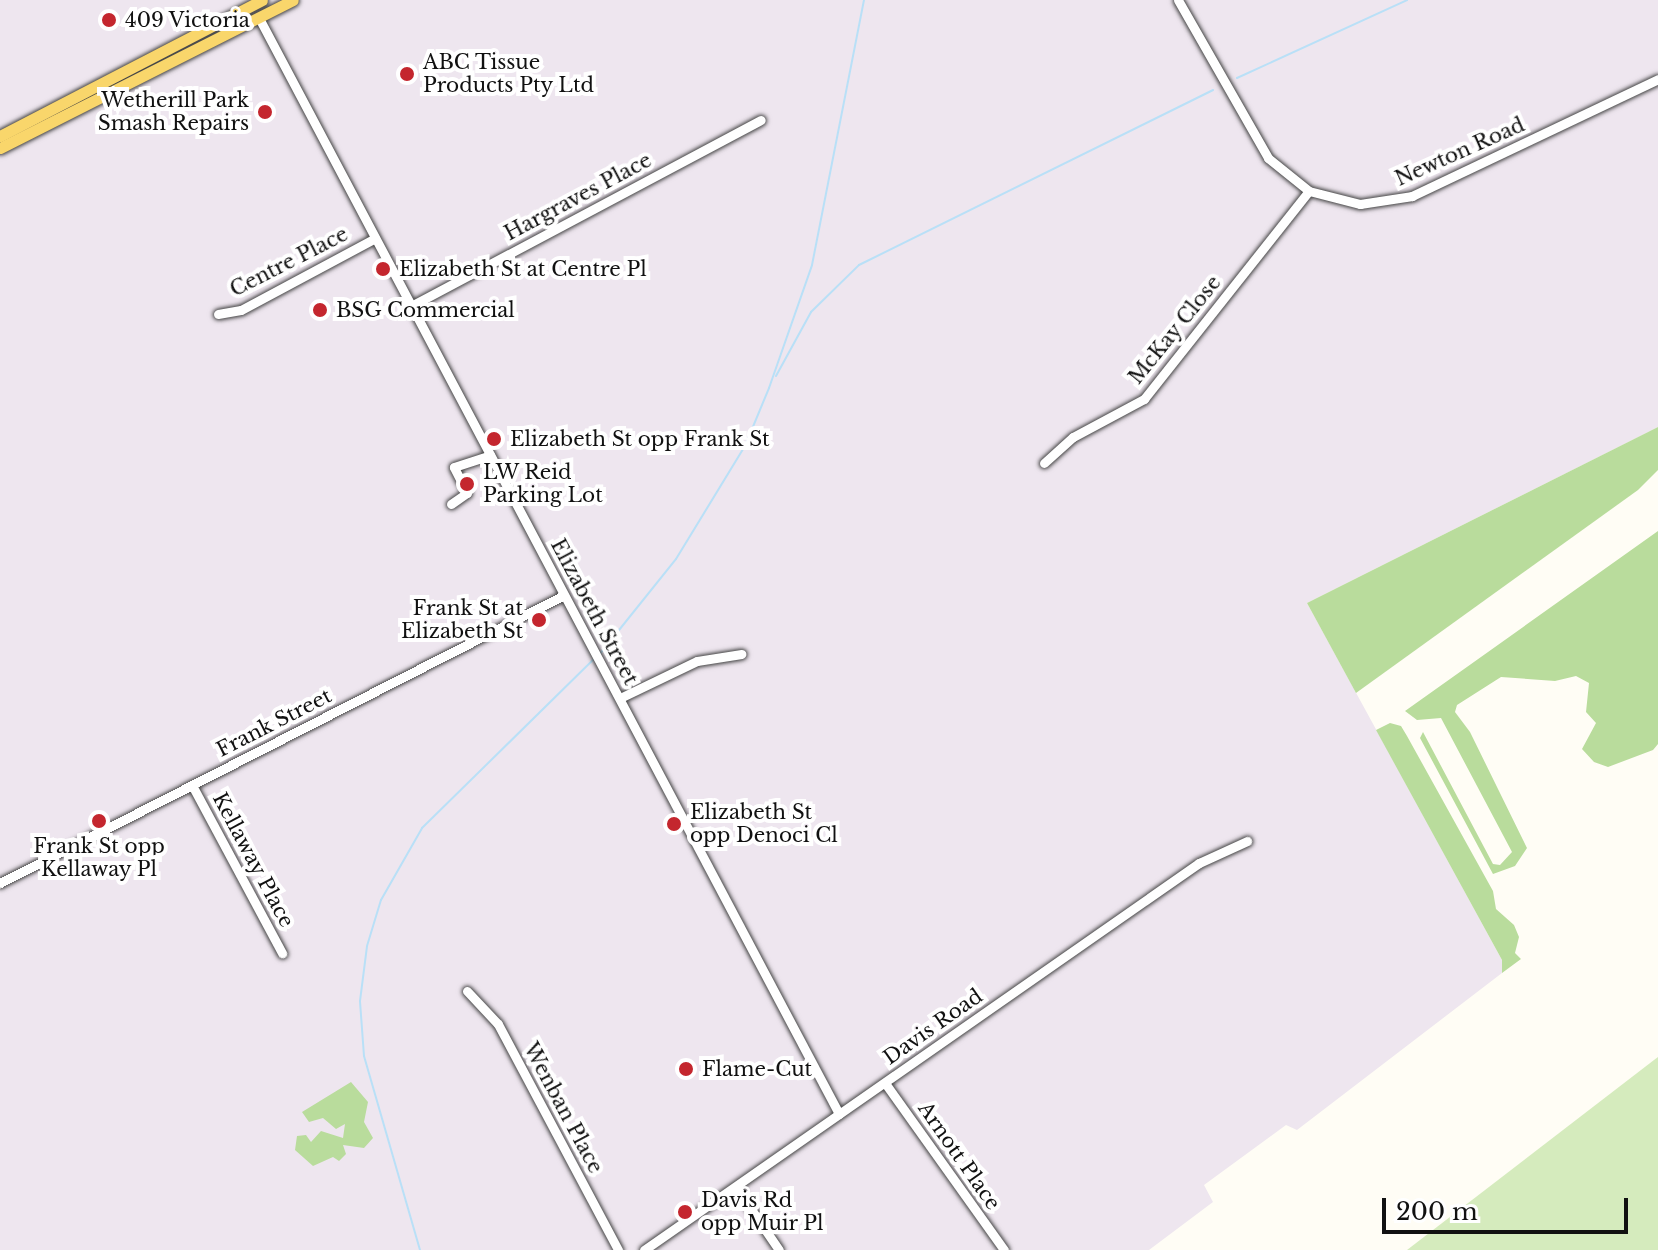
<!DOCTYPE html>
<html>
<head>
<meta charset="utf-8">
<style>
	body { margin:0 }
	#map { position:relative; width:1658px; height:1250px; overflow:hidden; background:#fffdf5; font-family:"Libre Baskerville",serif }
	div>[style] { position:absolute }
	.industrial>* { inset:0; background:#eee6ef }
	.green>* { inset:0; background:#d5ebbd }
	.forest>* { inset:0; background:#b9dc9c }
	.stream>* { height:2px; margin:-1px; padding:0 1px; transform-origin:1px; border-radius:1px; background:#b9e0f7 }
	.roads { filter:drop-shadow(0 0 2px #444) drop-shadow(0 0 2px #444) }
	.minor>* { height:9px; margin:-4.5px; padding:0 4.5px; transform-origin:4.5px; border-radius:4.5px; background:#fff }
	.major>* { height:11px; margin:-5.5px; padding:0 5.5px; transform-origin:5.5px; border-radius:5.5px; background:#f9d66b }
	.dots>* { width:22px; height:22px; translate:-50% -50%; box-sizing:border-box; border:4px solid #fff; border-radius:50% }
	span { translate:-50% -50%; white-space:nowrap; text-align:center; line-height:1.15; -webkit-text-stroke:8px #fff; paint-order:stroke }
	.poi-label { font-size:20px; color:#111 }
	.left { translate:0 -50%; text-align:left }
	.right { translate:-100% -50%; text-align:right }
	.street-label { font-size:20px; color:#111 }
	.scale { position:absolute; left:1382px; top:1198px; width:246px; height:36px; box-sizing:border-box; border:4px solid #111; border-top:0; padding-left:10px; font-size:24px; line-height:28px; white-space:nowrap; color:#111; -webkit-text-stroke:6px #fff; paint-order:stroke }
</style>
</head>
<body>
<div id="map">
	<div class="industrial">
		<i style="clip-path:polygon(0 0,1658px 0,1658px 427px,1307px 603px,1502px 960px,1502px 973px,1297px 1130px,1286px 1125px,1204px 1185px,1213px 1202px,1149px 1250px,0 1250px)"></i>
	</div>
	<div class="green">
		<i style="clip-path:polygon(1658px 1057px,1658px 1250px,1407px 1250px,1654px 1060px)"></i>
	</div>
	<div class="forest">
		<i style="clip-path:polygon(1658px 427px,1658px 470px,1638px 490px,1356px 693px,1307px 603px)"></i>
		<i style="clip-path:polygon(1658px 531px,1658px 744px,1653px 750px,1608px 767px,1594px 762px,1582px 749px,1596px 723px,1586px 712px,1589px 683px,1576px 676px,1555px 681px,1501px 677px,1457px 705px,1455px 712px,1470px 732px,1527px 848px,1515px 866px,1493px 874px,1420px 738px,1423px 732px,1493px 864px,1500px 865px,1512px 852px,1441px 718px,1417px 720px,1405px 711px)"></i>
		<i style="clip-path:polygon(1390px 723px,1401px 726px,1407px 736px,1493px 891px,1496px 909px,1514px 925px,1519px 937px,1515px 953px,1521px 959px,1502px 973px,1502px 960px,1376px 730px)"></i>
		<i style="clip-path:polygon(351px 1082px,368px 1102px,364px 1122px,373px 1138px,364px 1148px,343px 1145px,346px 1154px,339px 1161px,333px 1157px,313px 1166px,295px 1150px,297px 1136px,306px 1135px,311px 1142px,321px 1131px,343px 1138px,345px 1124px,336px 1129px,323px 1118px,309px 1122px,302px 1112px)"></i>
	</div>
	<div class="stream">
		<i style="left:1237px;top:78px;width:187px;rotate:-24.6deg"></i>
		<i style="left:776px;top:376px;width:73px;rotate:-61.3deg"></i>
		<i style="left:811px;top:312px;width:67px;rotate:-44.4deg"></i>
		<i style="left:859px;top:265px;width:395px;rotate:-26.3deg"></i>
		<i style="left:599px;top:655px;width:123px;rotate:-51.3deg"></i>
		<i style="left:676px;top:559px;width:132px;rotate:-58.6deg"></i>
		<i style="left:745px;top:446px;width:63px;rotate:-67.5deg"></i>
		<i style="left:769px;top:388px;width:130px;rotate:-70.7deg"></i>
		<i style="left:812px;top:265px;width:270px;rotate:-78.9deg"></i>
		<i style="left:420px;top:1250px;width:202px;rotate:-106.1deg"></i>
		<i style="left:364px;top:1056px;width:55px;rotate:-94.2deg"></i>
		<i style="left:360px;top:1001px;width:55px;rotate:-82.7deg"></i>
		<i style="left:367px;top:946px;width:48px;rotate:-73.1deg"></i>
		<i style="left:381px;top:900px;width:83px;rotate:-60.3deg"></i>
		<i style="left:422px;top:828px;width:241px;rotate:-44.5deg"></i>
	</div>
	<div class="roads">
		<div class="minor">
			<i style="left:1178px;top:0;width:182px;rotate:60.3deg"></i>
			<i style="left:1268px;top:158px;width:53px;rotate:38.8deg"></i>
			<i style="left:1309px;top:191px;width:53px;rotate:14.3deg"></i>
			<i style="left:1360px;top:204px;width:53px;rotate:-8.7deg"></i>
			<i style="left:1412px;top:196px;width:272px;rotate:-25.4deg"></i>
			<i style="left:259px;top:18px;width:1240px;rotate:62.11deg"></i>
			<i style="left:411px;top:306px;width:396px;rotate:-28deg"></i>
			<i style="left:218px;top:314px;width:23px;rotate:-10deg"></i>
			<i style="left:241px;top:310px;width:152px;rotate:-28.2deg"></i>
			<i style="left:1044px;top:463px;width:39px;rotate:-42deg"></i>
			<i style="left:1073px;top:437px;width:81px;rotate:-28.2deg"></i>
			<i style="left:1144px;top:399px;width:265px;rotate:-51.6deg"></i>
			<i style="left:451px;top:504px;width:19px;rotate:-35deg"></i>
			<i style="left:467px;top:493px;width:29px;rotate:-117deg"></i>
			<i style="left:454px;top:467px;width:38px;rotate:-18deg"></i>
			<i style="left:620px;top:698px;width:85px;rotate:-25.7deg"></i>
			<i style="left:697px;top:661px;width:45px;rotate:-9deg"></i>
			<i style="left:192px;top:785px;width:191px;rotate:61.8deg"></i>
			<i style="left:0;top:883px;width:633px;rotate:-27.05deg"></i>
			<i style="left:467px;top:991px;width:45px;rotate:46.8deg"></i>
			<i style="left:498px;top:1024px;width:256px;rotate:62deg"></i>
			<i style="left:885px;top:1083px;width:205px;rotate:54.5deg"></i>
			<i style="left:736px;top:1187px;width:76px;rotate:55.7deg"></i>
			<i style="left:644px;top:1250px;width:677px;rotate:-34.89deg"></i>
			<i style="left:1199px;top:863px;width:53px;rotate:-24.6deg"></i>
		</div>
		<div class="major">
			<i style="left:0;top:136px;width:295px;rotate:-27.4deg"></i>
			<i style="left:0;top:148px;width:328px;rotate:-26.8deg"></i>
		</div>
	</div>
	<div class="dots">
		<i style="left:109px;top:20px;background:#c4262e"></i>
		<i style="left:407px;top:74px;background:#c4262e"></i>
		<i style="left:265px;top:112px;background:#c4262e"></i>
		<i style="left:383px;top:269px;background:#c4262e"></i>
		<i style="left:320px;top:310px;background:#c4262e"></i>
		<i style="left:494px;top:439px;background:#c4262e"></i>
		<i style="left:467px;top:484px;background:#c4262e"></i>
		<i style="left:539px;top:620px;background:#c4262e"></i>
		<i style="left:99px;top:821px;background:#c4262e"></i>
		<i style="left:674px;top:824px;background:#c4262e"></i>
		<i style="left:686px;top:1069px;background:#c4262e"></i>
		<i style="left:685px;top:1212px;background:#c4262e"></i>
	</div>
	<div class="poi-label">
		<span class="left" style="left:125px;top:20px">409 Victoria</span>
		<span class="left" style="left:423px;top:74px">ABC Tissue<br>Products Pty Ltd</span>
		<span class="right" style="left:249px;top:112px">Wetherill Park<br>Smash Repairs</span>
		<span class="left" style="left:399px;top:269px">Elizabeth St at Centre Pl</span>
		<span class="left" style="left:336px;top:310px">BSG Commercial</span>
		<span class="left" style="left:510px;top:439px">Elizabeth St opp Frank St</span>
		<span class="left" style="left:483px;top:484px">LW Reid<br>Parking Lot</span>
		<span class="right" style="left:523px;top:620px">Frank St at<br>Elizabeth St</span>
		<span class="left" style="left:690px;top:824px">Elizabeth St<br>opp Denoci Cl</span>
		<span style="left:99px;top:858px">Frank St opp<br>Kellaway Pl</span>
		<span class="left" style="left:702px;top:1069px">Flame-Cut</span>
		<span class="left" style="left:701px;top:1212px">Davis Rd<br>opp Muir Pl</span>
	</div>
	<div class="street-label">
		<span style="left:1460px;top:152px;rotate:-24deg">Newton Road</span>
		<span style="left:578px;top:197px;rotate:-28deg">Hargraves Place</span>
		<span style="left:289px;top:262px;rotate:-27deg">Centre Place</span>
		<span style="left:1175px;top:330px;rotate:-51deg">McKay Close</span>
		<span style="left:594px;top:612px;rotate:62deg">Elizabeth Street</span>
		<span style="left:274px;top:723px;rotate:-27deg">Frank Street</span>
		<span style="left:253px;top:860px;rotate:62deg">Kellaway Place</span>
		<span style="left:933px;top:1027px;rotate:-35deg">Davis Road</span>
		<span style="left:563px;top:1108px;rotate:62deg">Wenban Place</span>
		<span style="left:959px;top:1156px;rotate:55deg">Arnott Place</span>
	</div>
	<div class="scale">200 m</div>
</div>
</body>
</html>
